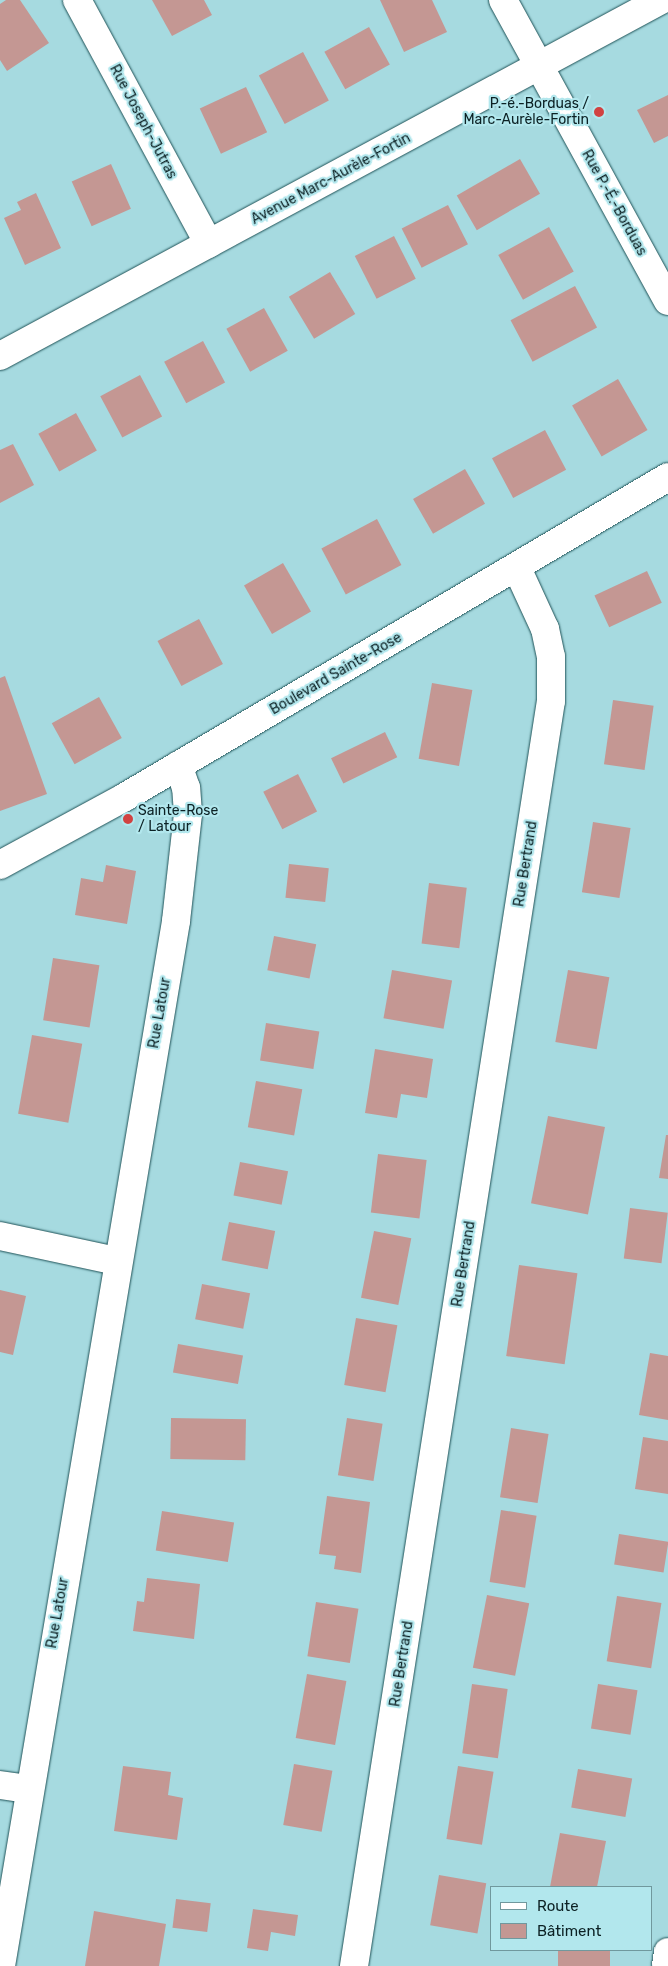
<!DOCTYPE html>
<html>
<head>
<meta charset="utf-8">
<style>
	body { margin:0 }
	#map { position:relative; width:668px; height:1966px; overflow:hidden; background:#a6dae0; font-family:Rubik,sans-serif }
	div>[style] { position:absolute }
	.building>* { inset:0; background:#c49793; transform-origin:0 0 }
	.roads { filter:drop-shadow(0 0 1px #1f5257) drop-shadow(0 0 1px #1f5257) }
	.minor>* { height:28px; margin:-14px; padding:0 14px; transform-origin:14px; border-radius:14px; background:#fff }
	.dots>* { width:14px; height:14px; translate:-50% -50%; box-sizing:border-box; border:2px solid #b2e7ed; border-radius:50% }
	span { translate:-50% -50%; white-space:nowrap; text-align:center; line-height:1.15; -webkit-text-stroke:4.5px #b2e7ed; paint-order:stroke }
	.poi-label { font-size:14px; color:#0c2124 }
	.right { translate:-100% -50%; text-align:right }
	.left { translate:0 -50%; text-align:left }
	.street-label { font-size:14px; color:#0c2124 }
	.legend { position:absolute; left:490px; top:1886px; width:162px; height:65px; box-sizing:border-box; background:#b2e7ed; border:1px solid #70989d; margin:0; padding:6px 9px; list-style:none; font-size:15px; color:#0c2124 }
	.legend li { display:flex; align-items:center; gap:10px; height:25px }
	.legend b { width:25px; border:1px solid #70989d }
</style>
</head>
<body>
<div id="map">
	<div class="building">
		<i style="clip-path:polygon(6px 0,20px 0,49px 43px,7px 71px,0 60px,0 4px)"></i>
		<i style="clip-path:polygon(152px 0,204px 0,212px 15px,172px 36px)"></i>
		<i style="clip-path:polygon(380px 0,432px 0,447px 32px,404px 52px)"></i>
		<i style="left:369px;top:27px;width:43px;height:51px;rotate:61deg"></i>
		<i style="left:303px;top:52px;width:55px;height:50px;rotate:62deg"></i>
		<i style="left:246px;top:87px;width:50px;height:51px;rotate:65deg"></i>
		<i style="clip-path:polygon(668px 95px,668px 136px,654px 143px,637px 110px)"></i>
		<i style="left:520px;top:159px;width:40px;height:73px;rotate:60deg"></i>
		<i style="left:111px;top:164px;width:49px;height:43px;rotate:66deg"></i>
		<i style="clip-path:polygon(36px 193px,61px 248px,25px 265px,4px 218px,21px 210px,17px 202px)"></i>
		<i style="left:448px;top:205px;width:44px;height:52px;rotate:63deg"></i>
		<i style="left:549px;top:227px;width:51px;height:58px;rotate:61deg"></i>
		<i style="left:394px;top:236px;width:48px;height:44px;rotate:63deg"></i>
		<i style="left:330px;top:272px;width:49px;height:48px;rotate:59deg"></i>
		<i style="left:575px;top:286px;width:47px;height:73px;rotate:62deg"></i>
		<i style="left:264px;top:308px;width:49px;height:43px;rotate:61deg"></i>
		<i style="left:203px;top:341px;width:47px;height:44px;rotate:62deg"></i>
		<i style="left:140px;top:375px;width:47px;height:45px;rotate:62deg"></i>
		<i style="left:618px;top:379px;width:59px;height:53px;rotate:60deg"></i>
		<i style="left:76px;top:413px;width:43px;height:43px;rotate:61deg"></i>
		<i style="left:545px;top:430px;width:45px;height:60px;rotate:62deg"></i>
		<i style="clip-path:polygon(13px 444px,34px 485px,0 503px,0 450px)"></i>
		<i style="left:465px;top:469px;width:40px;height:60px;rotate:60deg"></i>
		<i style="left:377px;top:519px;width:52px;height:63px;rotate:62deg"></i>
		<i style="left:283px;top:563px;width:56px;height:45px;rotate:60deg"></i>
		<i style="left:647px;top:571px;width:35px;height:58px;rotate:65deg"></i>
		<i style="left:199px;top:619px;width:51px;height:47px;rotate:62deg"></i>
		<i style="clip-path:polygon(5px 676px,47px 794px,0 811px,0 678px)"></i>
		<i style="left:432px;top:683px;width:41px;height:77px;rotate:10deg"></i>
		<i style="left:99px;top:697px;width:47px;height:54px;rotate:61deg"></i>
		<i style="left:613px;top:700px;width:41px;height:65px;rotate:8deg"></i>
		<i style="left:385px;top:732px;width:28px;height:60px;rotate:64deg"></i>
		<i style="left:298px;top:774px;width:42px;height:39px;rotate:63deg"></i>
		<i style="left:593px;top:822px;width:38px;height:71px;rotate:9deg"></i>
		<i style="left:289px;top:864px;width:40px;height:34px;rotate:6deg"></i>
		<i style="clip-path:polygon(106px 865px,136px 871px,127px 924px,75px 915px,81px 878px,103px 882px)"></i>
		<i style="left:429px;top:883px;width:38px;height:61px;rotate:7deg"></i>
		<i style="left:274px;top:936px;width:43px;height:35px;rotate:11deg"></i>
		<i style="left:53px;top:958px;width:47px;height:63px;rotate:9deg"></i>
		<i style="left:392px;top:970px;width:61px;height:49px;rotate:10deg"></i>
		<i style="left:568px;top:970px;width:42px;height:73px;rotate:10deg"></i>
		<i style="left:266px;top:1023px;width:54px;height:38px;rotate:9deg"></i>
		<i style="left:32px;top:1035px;width:51px;height:80px;rotate:10deg"></i>
		<i style="clip-path:polygon(375px 1049px,433px 1059px,427px 1098px,401px 1094px,397px 1118px,365px 1113px)"></i>
		<i style="left:256px;top:1081px;width:47px;height:47px;rotate:10deg"></i>
		<i style="left:548px;top:1116px;width:58px;height:89px;rotate:11deg"></i>
		<i style="clip-path:polygon(666px 1135px,668px 1135px,668px 1179px,659px 1178px)"></i>
		<i style="left:378px;top:1154px;width:49px;height:59px;rotate:7deg"></i>
		<i style="left:240px;top:1162px;width:49px;height:34px;rotate:11deg"></i>
		<i style="left:630px;top:1208px;width:38px;height:51px;rotate:7deg"></i>
		<i style="left:229px;top:1222px;width:47px;height:39px;rotate:11deg"></i>
		<i style="left:374px;top:1231px;width:38px;height:68px;rotate:11deg"></i>
		<i style="left:519px;top:1265px;width:59px;height:92px;rotate:8deg"></i>
		<i style="left:202px;top:1284px;width:49px;height:36px;rotate:11deg"></i>
		<i style="clip-path:polygon(0 1290px,26px 1296px,13px 1355px,0 1352px)"></i>
		<i style="left:356px;top:1318px;width:42px;height:68px;rotate:10deg"></i>
		<i style="left:178px;top:1344px;width:66px;height:29px;rotate:10deg"></i>
		<i style="clip-path:polygon(650px 1353px,668px 1356px,668px 1420px,639px 1415px)"></i>
		<i style="left:171px;top:1418px;width:75px;height:41px;rotate:1deg"></i>
		<i style="left:347px;top:1418px;width:36px;height:58px;rotate:9deg"></i>
		<i style="left:511px;top:1428px;width:38px;height:70px;rotate:9deg"></i>
		<i style="clip-path:polygon(643px 1437px,668px 1441px,668px 1494px,635px 1489px)"></i>
		<i style="clip-path:polygon(327px 1496px,370px 1502px,361px 1573px,334px 1569px,336px 1556px,319px 1554px)"></i>
		<i style="left:501px;top:1510px;width:36px;height:73px;rotate:9deg"></i>
		<i style="left:162px;top:1511px;width:73px;height:40px;rotate:9deg"></i>
		<i style="left:619px;top:1534px;width:50px;height:31px;rotate:9deg"></i>
		<i style="clip-path:polygon(147px 1578px,200px 1584px,194px 1639px,133px 1631px,137px 1601px,144px 1602px)"></i>
		<i style="left:487px;top:1595px;width:43px;height:74px;rotate:11deg"></i>
		<i style="left:617px;top:1596px;width:45px;height:66px;rotate:9deg"></i>
		<i style="left:316px;top:1602px;width:43px;height:55px;rotate:9deg"></i>
		<i style="left:307px;top:1674px;width:40px;height:65px;rotate:10deg"></i>
		<i style="left:472px;top:1684px;width:36px;height:70px;rotate:8deg"></i>
		<i style="left:598px;top:1684px;width:40px;height:45px;rotate:9deg"></i>
		<i style="left:294px;top:1764px;width:39px;height:62px;rotate:10deg"></i>
		<i style="clip-path:polygon(123px 1766px,171px 1772px,168px 1795px,183px 1798px,177px 1840px,114px 1831px)"></i>
		<i style="left:458px;top:1766px;width:36px;height:74px;rotate:9deg"></i>
		<i style="left:578px;top:1769px;width:55px;height:39px;rotate:10deg"></i>
		<i style="clip-path:polygon(560px 1833px,606px 1841px,597px 1887px,550px 1887px)"></i>
		<i style="left:439px;top:1875px;width:48px;height:51px;rotate:10deg"></i>
		<i style="left:176px;top:1899px;width:35px;height:29px;rotate:7deg"></i>
		<i style="clip-path:polygon(253px 1909px,298px 1915px,295px 1936px,271px 1932px,268px 1951px,247px 1948px)"></i>
		<i style="clip-path:polygon(94px 1911px,166px 1924px,159px 1966px,85px 1966px)"></i>
		<i style="left:558px;top:1950px;width:52px;height:16px"></i>
	</div>
	<div class="roads">
		<div class="minor">
			<i style="left:77px;top:0;width:277px;rotate:61.6deg"></i>
			<i style="left:503px;top:0;width:343px;rotate:61.3deg"></i>
			<i style="left:0;top:356px;width:751px;rotate:-28.31deg"></i>
			<i style="left:0;top:865px;width:142px;rotate:-28.5deg"></i>
			<i style="left:125px;top:797px;width:630px;rotate:-30.51deg"></i>
			<i style="left:0;top:1236px;width:120px;rotate:12.1deg"></i>
			<i style="left:0;top:1785px;width:29px;rotate:8deg"></i>
			<i style="left:1px;top:1966px;width:1060px;rotate:-80.49deg"></i>
			<i style="left:176px;top:921px;width:108px;rotate:-83.6deg"></i>
			<i style="left:188px;top:814px;width:26px;rotate:-94deg"></i>
			<i style="left:186px;top:788px;width:24px;rotate:-109deg"></i>
			<i style="left:354px;top:1966px;width:1280px;rotate:-81.15deg"></i>
			<i style="left:551px;top:701px;width:44px;rotate:-90deg"></i>
			<i style="left:551px;top:657px;width:29px;rotate:-102deg"></i>
			<i style="left:545px;top:629px;width:67px;rotate:-114.7deg"></i>
			<i style="left:666px;top:1966px;width:14px;rotate:-82deg"></i>
		</div>
	</div>
	<div class="dots">
		<i style="left:599px;top:112px;background:#d14241"></i>
		<i style="left:128px;top:819px;background:#d14241"></i>
	</div>
	<div class="poi-label">
		<span class="right" style="left:589px;top:112px">P.-é.-Borduas /<br>Marc-Aurèle-Fortin</span>
		<span class="left" style="left:138px;top:819px">Sainte-Rose<br>/ Latour</span>
	</div>
	<div class="street-label">
		<span style="left:143px;top:122px;rotate:62deg">Rue Joseph-Jutras</span>
		<span style="left:331px;top:179px;rotate:-28deg">Avenue Marc-Aurèle-Fortin</span>
		<span style="left:614px;top:203px;rotate:61deg">Rue P.-É.-Borduas</span>
		<span style="left:336px;top:674px;rotate:-30deg">Boulevard Sainte-Rose</span>
		<span style="left:526px;top:864px;rotate:-81deg">Rue Bertrand</span>
		<span style="left:160px;top:1013px;rotate:-80deg">Rue Latour</span>
		<span style="left:464px;top:1264px;rotate:-81deg">Rue Bertrand</span>
		<span style="left:58px;top:1613px;rotate:-80deg">Rue Latour</span>
		<span style="left:402px;top:1664px;rotate:-81deg">Rue Bertrand</span>
	</div>
	<ul class="legend">
	<li><b style="height:6px;background:#fff"></b>Route</li>
	<li><b style="height:14px;background:#c49793"></b>Bâtiment</li>
	</ul>
</div>
</body>
</html>
